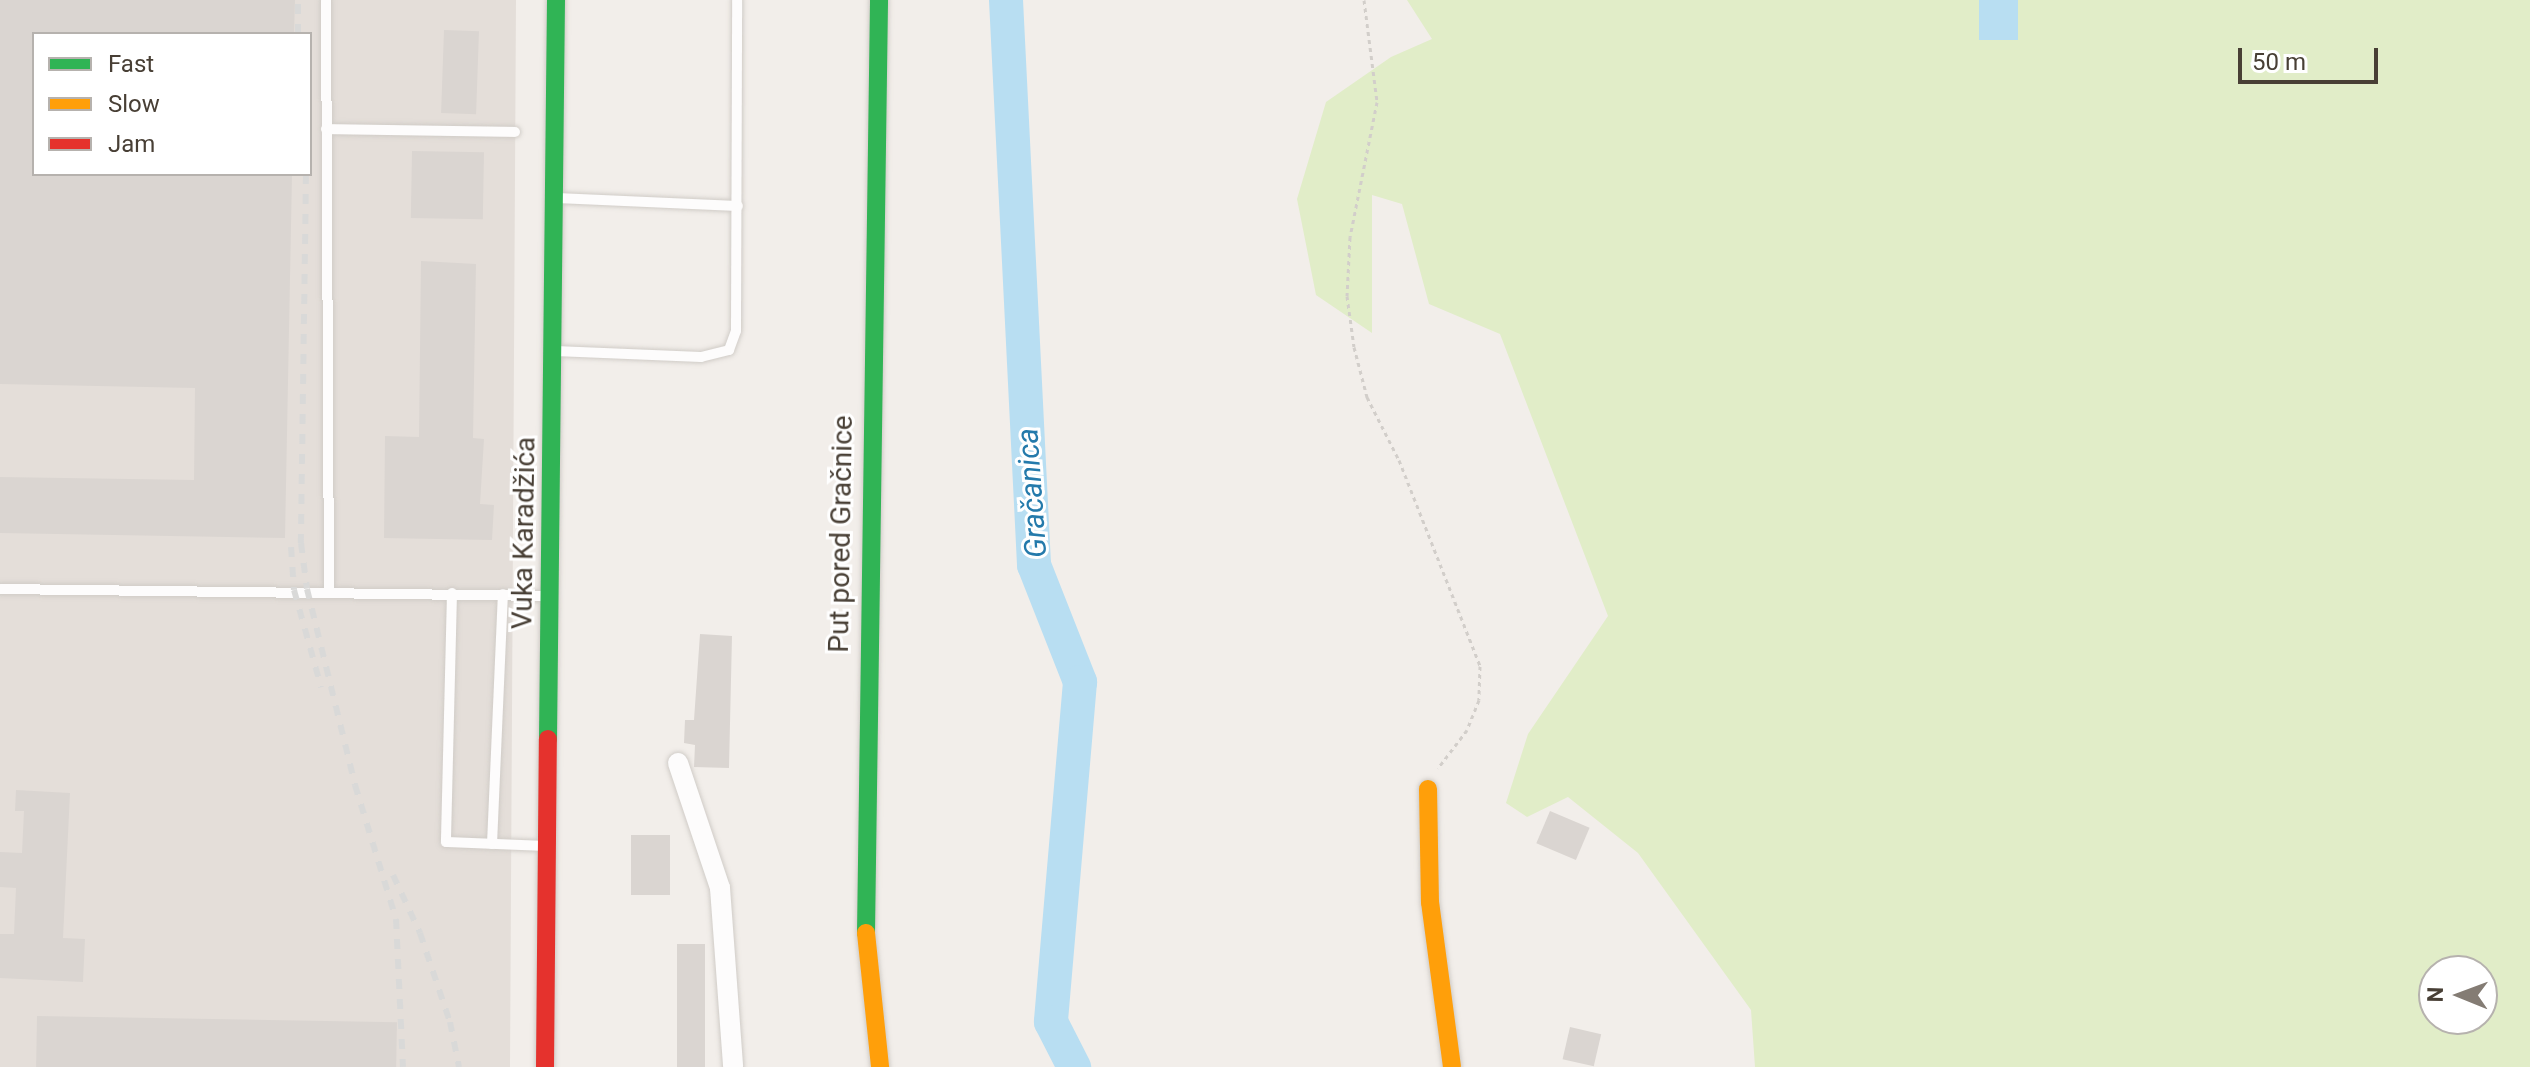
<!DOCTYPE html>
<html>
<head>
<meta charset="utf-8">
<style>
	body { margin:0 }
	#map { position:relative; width:2530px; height:1067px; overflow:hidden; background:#f2eeea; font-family:Roboto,sans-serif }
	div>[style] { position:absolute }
	.industrial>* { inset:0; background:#e4ded9 }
	.green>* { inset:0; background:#e1edc8 }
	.water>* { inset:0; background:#b8def2; transform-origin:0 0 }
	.river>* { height:34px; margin:-17px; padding:0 17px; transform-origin:17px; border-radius:17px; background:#b8def2 }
	.building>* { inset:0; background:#dad5d1; transform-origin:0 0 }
	.path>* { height:3px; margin-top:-1.5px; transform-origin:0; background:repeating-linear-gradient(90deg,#d2ceca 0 4px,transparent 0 8px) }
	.roads { filter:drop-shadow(0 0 2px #d0ccc7) drop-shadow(0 0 2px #d0ccc7) }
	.lane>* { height:10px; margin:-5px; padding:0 5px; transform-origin:5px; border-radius:5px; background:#fdfcfc }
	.street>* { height:20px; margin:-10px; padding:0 10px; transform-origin:10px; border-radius:10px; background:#fdfcfc }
	.fast>* { height:18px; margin:-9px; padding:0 9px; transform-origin:9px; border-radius:9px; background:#30b455 }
	.slow>* { height:18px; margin:-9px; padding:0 9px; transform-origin:9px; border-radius:9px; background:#ff9f0a }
	.jam>* { height:18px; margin:-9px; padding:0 9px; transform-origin:9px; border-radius:9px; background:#e5322d }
	.rail>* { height:6px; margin-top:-3px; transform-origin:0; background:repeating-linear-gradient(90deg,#d9d9d8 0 10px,transparent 0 20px) }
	span { translate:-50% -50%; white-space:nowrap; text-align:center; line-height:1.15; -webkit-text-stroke:6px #fff; paint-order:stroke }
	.street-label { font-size:28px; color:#483f35 }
	.water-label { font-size:30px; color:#247aab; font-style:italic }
	.legend { position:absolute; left:32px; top:32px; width:280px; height:144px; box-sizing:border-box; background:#fff; border:2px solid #b6b2ae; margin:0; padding:10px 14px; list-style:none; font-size:24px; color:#483f35 }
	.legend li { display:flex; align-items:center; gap:16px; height:40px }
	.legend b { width:40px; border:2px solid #b6b2ae }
	.north { position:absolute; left:2418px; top:955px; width:80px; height:80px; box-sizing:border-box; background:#fff; border:2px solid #b6b2ae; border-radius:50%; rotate:271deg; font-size:22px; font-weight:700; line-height:32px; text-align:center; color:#483f35 }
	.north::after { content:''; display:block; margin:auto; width:28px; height:36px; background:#847c74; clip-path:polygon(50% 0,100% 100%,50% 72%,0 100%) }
	.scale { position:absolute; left:2238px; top:48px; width:140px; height:36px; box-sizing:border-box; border:4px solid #483f35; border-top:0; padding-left:10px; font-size:24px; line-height:28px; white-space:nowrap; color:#483f35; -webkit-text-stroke:6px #fff; paint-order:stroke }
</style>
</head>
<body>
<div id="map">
	<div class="industrial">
		<i style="clip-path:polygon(evenodd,0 0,516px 0,510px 1067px,0 1067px,0 0,34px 34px,310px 34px,310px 174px,34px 174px,34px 34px)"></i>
	</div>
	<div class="green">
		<i style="clip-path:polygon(evenodd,1407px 0,2530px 0,2530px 1067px,1755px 1067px,1751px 1010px,1638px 853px,1568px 797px,1527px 817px,1506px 803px,1528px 734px,1608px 616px,1500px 334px,1429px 304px,1402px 204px,1372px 195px,1372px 333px,1316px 295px,1297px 199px,1326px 102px,1391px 57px,1432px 39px,1407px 0,2434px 971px,2482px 971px,2482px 1019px,2434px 1019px,2434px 971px)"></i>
	</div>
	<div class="water">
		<i style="left:1979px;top:0;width:39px;height:40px"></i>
	</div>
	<div class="river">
		<i style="left:1006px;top:0;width:566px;rotate:87.16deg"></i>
		<i style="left:1034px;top:565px;width:126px;rotate:68.5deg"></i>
		<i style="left:1080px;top:682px;width:341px;rotate:94.9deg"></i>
		<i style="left:1051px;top:1022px;width:51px;rotate:62.9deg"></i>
	</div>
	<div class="building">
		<i style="clip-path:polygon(0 0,295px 0,294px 34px,34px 34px,34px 174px,292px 174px,285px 538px,0 533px,0 477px,194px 480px,195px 388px,0 384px)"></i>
		<i style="left:444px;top:30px;width:35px;height:83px;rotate:2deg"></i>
		<i style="left:412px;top:151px;width:72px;height:67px;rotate:1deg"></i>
		<i style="clip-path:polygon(421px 261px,476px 264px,473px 438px,484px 439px,480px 504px,494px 505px,492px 540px,384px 538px,385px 436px,419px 437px)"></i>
		<i style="clip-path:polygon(700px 634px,732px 636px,729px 768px,694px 767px,695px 745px,684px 743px,685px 720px,694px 720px)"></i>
		<i style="clip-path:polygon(16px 790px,70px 793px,63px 938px,85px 939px,83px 982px,0 978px,0 934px,14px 934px,16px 888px,0 887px,0 852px,22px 853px,24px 811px,15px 811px)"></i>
		<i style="left:1550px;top:811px;width:43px;height:35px;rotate:23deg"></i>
		<i style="left:631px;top:835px;width:39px;height:60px"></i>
		<i style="left:677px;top:944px;width:28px;height:123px"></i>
		<i style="left:37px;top:1016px;width:360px;height:51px;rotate:1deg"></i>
		<i style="left:1570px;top:1027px;width:32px;height:33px;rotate:13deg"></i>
	</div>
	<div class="path">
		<i style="left:1364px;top:0;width:103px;rotate:82.7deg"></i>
		<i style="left:1377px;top:102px;width:138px;rotate:101.3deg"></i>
		<i style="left:1350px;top:237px;width:59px;rotate:92.9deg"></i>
		<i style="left:1347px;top:296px;width:51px;rotate:82.2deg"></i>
		<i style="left:1354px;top:347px;width:52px;rotate:75.4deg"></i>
		<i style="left:1367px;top:397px;width:71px;rotate:63.1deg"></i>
		<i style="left:1399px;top:460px;width:221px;rotate:68.5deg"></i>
		<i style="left:1480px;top:666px;width:34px;rotate:92deg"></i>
		<i style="left:1479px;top:700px;width:32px;rotate:112deg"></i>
		<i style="left:1467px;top:730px;width:48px;rotate:127.3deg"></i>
	</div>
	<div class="roads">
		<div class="lane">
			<i style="left:326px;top:0;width:590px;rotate:89.71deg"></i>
			<i style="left:326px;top:129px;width:189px;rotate:0.9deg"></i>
			<i style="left:556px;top:198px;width:182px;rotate:2.5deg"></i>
			<i style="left:555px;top:351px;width:146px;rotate:2.4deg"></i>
			<i style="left:701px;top:357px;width:29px;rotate:-14deg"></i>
			<i style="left:729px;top:350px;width:20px;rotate:-70deg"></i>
			<i style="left:736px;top:331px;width:331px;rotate:-89.8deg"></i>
			<i style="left:0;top:589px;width:549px;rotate:0.73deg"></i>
			<i style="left:452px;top:593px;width:249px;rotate:91.4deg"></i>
			<i style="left:446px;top:842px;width:101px;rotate:2.3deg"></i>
			<i style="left:492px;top:844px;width:250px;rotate:-87.5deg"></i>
		</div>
		<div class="street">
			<i style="left:678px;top:763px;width:132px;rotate:71.4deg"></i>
			<i style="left:720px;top:888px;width:179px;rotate:85.8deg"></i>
		</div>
		<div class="fast">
			<i style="left:548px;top:739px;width:739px;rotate:-89.38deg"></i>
			<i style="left:866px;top:933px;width:933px;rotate:-89.2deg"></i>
		</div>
		<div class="slow">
			<i style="left:1428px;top:789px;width:113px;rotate:89deg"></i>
			<i style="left:1430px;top:902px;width:166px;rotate:82.4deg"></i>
			<i style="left:866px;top:933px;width:135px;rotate:84deg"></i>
		</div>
		<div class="jam">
			<i style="left:545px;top:1067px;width:328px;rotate:-89.5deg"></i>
		</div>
	</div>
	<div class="rail">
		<i style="left:298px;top:34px;width:34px;rotate:-90deg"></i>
		<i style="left:306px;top:174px;width:369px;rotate:90.8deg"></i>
		<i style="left:301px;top:543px;width:46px;rotate:82.6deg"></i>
		<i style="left:307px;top:589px;width:202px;rotate:76.2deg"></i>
		<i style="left:355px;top:785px;width:140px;rotate:73deg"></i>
		<i style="left:396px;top:919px;width:148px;rotate:87.3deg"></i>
		<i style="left:291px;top:547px;width:43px;rotate:86deg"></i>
		<i style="left:294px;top:590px;width:101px;rotate:74.4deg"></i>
		<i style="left:393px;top:875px;width:64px;rotate:65deg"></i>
		<i style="left:420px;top:933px;width:94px;rotate:71.4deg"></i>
		<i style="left:450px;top:1022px;width:46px;rotate:78.7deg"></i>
	</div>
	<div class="street-label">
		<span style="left:524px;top:533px;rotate:-89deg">Vuka Karadžića</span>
		<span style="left:841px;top:534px;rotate:-89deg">Put pored Gračnice</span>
	</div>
	<div class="water-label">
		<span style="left:1032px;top:493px;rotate:-94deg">Gračanica</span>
	</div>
	<ul class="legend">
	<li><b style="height:10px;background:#30b455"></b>Fast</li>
	<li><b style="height:10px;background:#ff9f0a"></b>Slow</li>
	<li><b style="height:10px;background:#e5322d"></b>Jam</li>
	</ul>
	<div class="north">N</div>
	<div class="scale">50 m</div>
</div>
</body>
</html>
